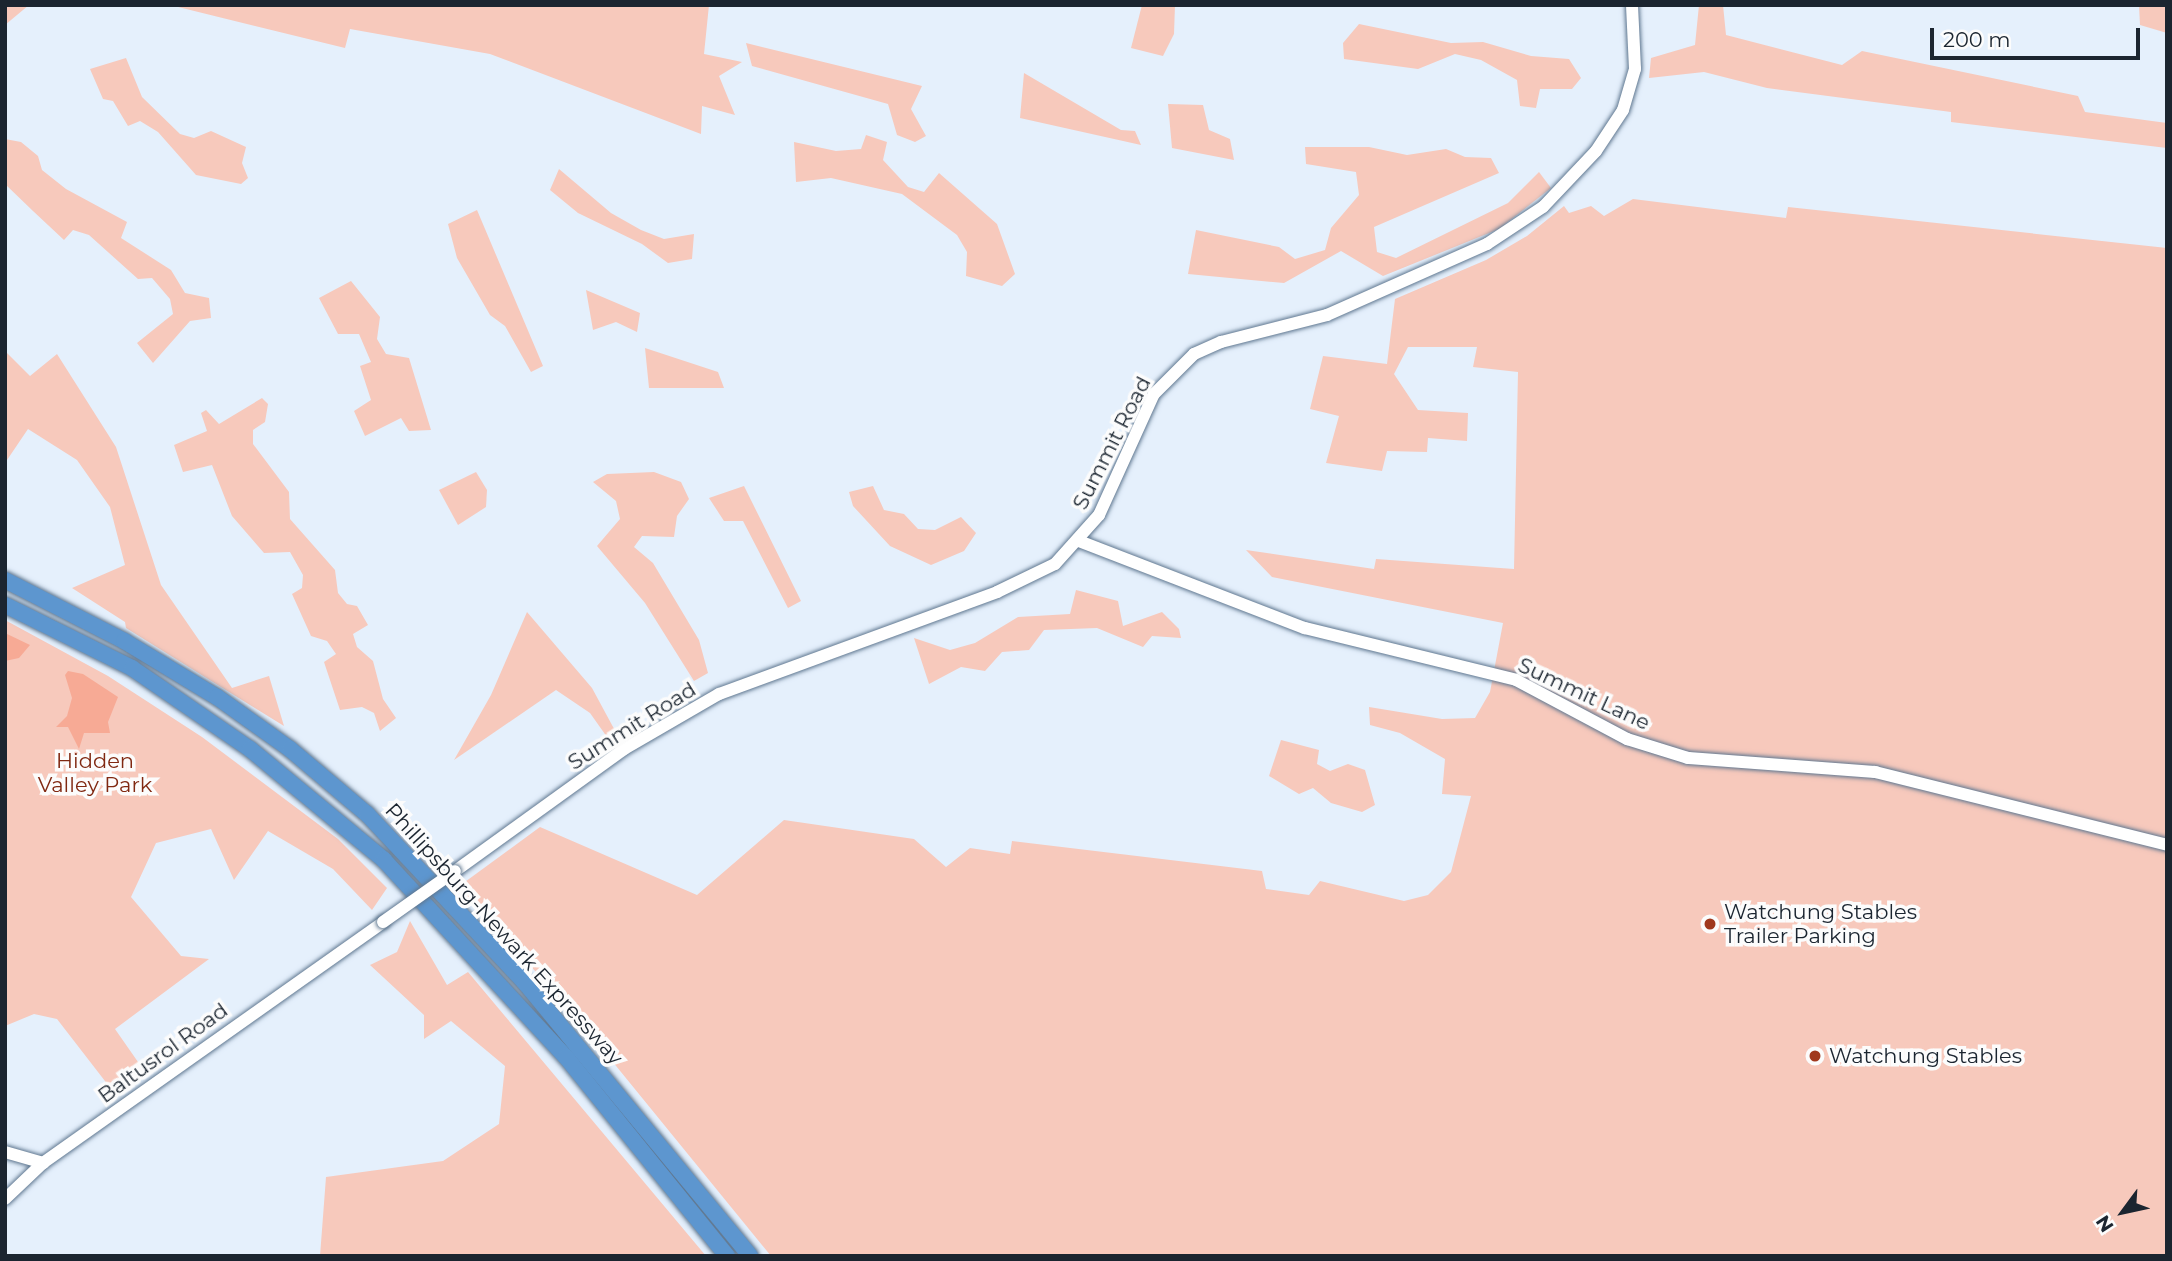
<!DOCTYPE html>
<html>
<head>
<meta charset="utf-8">
<style>
	body { margin:0 }
	#map { position:relative; width:2172px; height:1261px; overflow:hidden; background:#e5f0fc; font-family:Montserrat,sans-serif }
	div>[style] { position:absolute }
	.green>* { inset:0; background:#f7c9bc }
	.water>* { inset:0; background:#f7aa95 }
	.roads { filter:drop-shadow(0 0 2px #5f7790) drop-shadow(0 0 2px #5f7790) }
	.secondary>* { height:12px; margin:-6px; padding:0 6px; transform-origin:6px; border-radius:6px; background:#fff }
	.highway>* { height:16px; margin:-8px; padding:0 8px; transform-origin:8px; border-radius:8px; background:#5d96cf }
	.bridges { filter:drop-shadow(0 0 2px #5f7790) drop-shadow(0 0 2px #5f7790) }
	.secondary-bridge>* { height:12px; margin:-6px; padding:0 6px; transform-origin:6px; border-radius:6px; background:#fff }
	.dots>* { width:19px; height:19px; translate:-50% -50%; box-sizing:border-box; border:4px solid #fcfcfc; border-radius:50% }
	span { translate:-50% -50%; white-space:nowrap; text-align:center; line-height:1.15; -webkit-text-stroke:7px #fcfcfc; paint-order:stroke }
	.street-label { font-size:21px; color:#1b2530 }
	.park-label { font-size:21px; color:#802811 }
	.poi-label { font-size:21px; color:#1b2530 }
	.left { translate:0 -50%; text-align:left }
	.frame { position:absolute; inset:0; border:7px solid #1b2530; pointer-events:none }
	.north { position:absolute; left:2088px; top:1177px; width:70px; height:70px; -webkit-text-stroke:5px #fcfcfc; paint-order:stroke; rotate:237deg; font-size:19px; font-weight:700; line-height:28px; text-align:center; color:#1b2530 }
	.north::after { content:''; display:block; margin:auto; width:24px; height:32px; background:#1b2530; clip-path:polygon(50% 0,100% 100%,50% 72%,0 100%) }
	.scale { position:absolute; left:1930px; top:28px; width:210px; height:32px; box-sizing:border-box; border:4px solid #1b2530; border-top:0; padding-left:9px; font-size:21px; line-height:24px; white-space:nowrap; color:#1b2530; -webkit-text-stroke:5px #fcfcfc; paint-order:stroke }
</style>
</head>
<body>
<div id="map">
	<div class="green">
		<i style="clip-path:polygon(5px 5px,29px 5px,5px 25px)"></i>
		<i style="clip-path:polygon(170px 5px,709px 5px,704px 54px,742px 62px,719px 76px,735px 115px,702px 106px,701px 134px,490px 54px,350px 29px,345px 48px)"></i>
		<i style="clip-path:polygon(1142px 5px,1175px 5px,1174px 34px,1163px 56px,1131px 48px)"></i>
		<i style="clip-path:polygon(1699px 5px,1723px 5px,1726px 35px,1842px 65px,1862px 51px,2078px 96px,2085px 112px,2167px 123px,2167px 148px,1951px 122px,1951px 112px,1767px 88px,1704px 72px,1649px 78px,1651px 58px,1695px 45px)"></i>
		<i style="clip-path:polygon(2139px 5px,2167px 5px,2167px 33px,2140px 25px)"></i>
		<i style="clip-path:polygon(1359px 24px,1451px 43px,1483px 42px,1531px 56px,1569px 59px,1581px 78px,1572px 89px,1540px 89px,1536px 108px,1520px 106px,1517px 80px,1481px 60px,1455px 54px,1418px 69px,1344px 59px,1343px 43px)"></i>
		<i style="clip-path:polygon(746px 43px,922px 86px,911px 109px,926px 136px,915px 142px,897px 135px,888px 104px,752px 66px)"></i>
		<i style="clip-path:polygon(126px 58px,142px 97px,180px 134px,194px 138px,211px 131px,246px 147px,242px 163px,248px 178px,241px 184px,196px 175px,158px 132px,140px 121px,128px 126px,113px 101px,103px 99px,90px 69px)"></i>
		<i style="clip-path:polygon(1024px 73px,1121px 130px,1135px 131px,1141px 145px,1020px 118px)"></i>
		<i style="clip-path:polygon(1168px 104px,1203px 105px,1209px 130px,1230px 139px,1234px 160px,1172px 148px)"></i>
		<i style="clip-path:polygon(866px 135px,887px 142px,883px 160px,908px 187px,924px 192px,939px 173px,997px 224px,1015px 274px,1002px 286px,966px 276px,967px 252px,957px 235px,902px 194px,831px 178px,796px 182px,794px 142px,836px 151px,861px 149px)"></i>
		<i style="clip-path:polygon(5px 139px,21px 142px,38px 156px,42px 170px,66px 189px,127px 222px,121px 238px,171px 270px,185px 293px,209px 298px,211px 318px,190px 321px,153px 363px,137px 343px,173px 314px,170px 299px,152px 278px,138px 279px,89px 235px,73px 230px,64px 240px,33px 211px,5px 184px)"></i>
		<i style="clip-path:polygon(1305px 147px,1369px 147px,1407px 155px,1446px 149px,1465px 157px,1491px 158px,1499px 173px,1374px 227px,1377px 252px,1396px 258px,1508px 203px,1539px 172px,1551px 188px,1499px 229px,1383px 276px,1341px 251px,1284px 283px,1188px 274px,1196px 230px,1279px 247px,1295px 259px,1325px 250px,1331px 228px,1359px 195px,1356px 172px,1306px 164px)"></i>
		<i style="clip-path:polygon(559px 169px,611px 213px,641px 230px,664px 239px,694px 234px,692px 259px,668px 263px,642px 244px,578px 213px,550px 190px)"></i>
		<i style="clip-path:polygon(1633px 199px,1786px 218px,1788px 207px,2167px 248px,2167px 1256px,771px 1256px,568px 1007px,458px 887px,540px 827px,697px 895px,784px 820px,914px 839px,946px 867px,970px 848px,1010px 854px,1012px 841px,1262px 871px,1266px 889px,1309px 895px,1320px 881px,1404px 901px,1428px 895px,1451px 872px,1471px 796px,1442px 794px,1445px 759px,1400px 733px,1370px 725px,1369px 707px,1442px 719px,1475px 718px,1490px 692px,1503px 623px,1272px 577px,1246px 550px,1374px 569px,1376px 559px,1514px 569px,1518px 372px,1473px 367px,1477px 347px,1408px 347px,1394px 374px,1418px 410px,1468px 413px,1467px 441px,1428px 438px,1427px 452px,1387px 451px,1382px 471px,1326px 463px,1339px 416px,1310px 409px,1323px 356px,1387px 364px,1395px 299px,1486px 260px,1527px 236px,1564px 206px,1569px 213px,1591px 206px,1604px 216px)"></i>
		<i style="clip-path:polygon(477px 210px,543px 366px,531px 372px,505px 326px,490px 315px,457px 258px,448px 224px)"></i>
		<i style="clip-path:polygon(351px 281px,380px 317px,377px 339px,386px 354px,409px 358px,431px 430px,409px 431px,401px 418px,365px 436px,354px 411px,371px 400px,360px 366px,371px 362px,359px 334px,338px 334px,319px 298px)"></i>
		<i style="clip-path:polygon(586px 290px,640px 313px,637px 332px,616px 322px,593px 330px)"></i>
		<i style="clip-path:polygon(645px 348px,718px 372px,724px 388px,649px 388px)"></i>
		<i style="clip-path:polygon(5px 351px,30px 376px,57px 354px,116px 447px,161px 585px,232px 688px,269px 676px,284px 726px,126px 628px,125px 622px,72px 588px,125px 565px,110px 507px,77px 460px,28px 429px,5px 463px)"></i>
		<i style="clip-path:polygon(262px 398px,268px 404px,265px 422px,253px 430px,253px 444px,289px 492px,290px 519px,335px 570px,338px 593px,347px 604px,357px 606px,368px 625px,353px 634px,357px 647px,373px 661px,383px 699px,396px 718px,380px 731px,374px 713px,362px 707px,340px 710px,324px 662px,336px 654px,327px 641px,311px 636px,292px 594px,302px 588px,303px 575px,290px 552px,264px 553px,232px 516px,212px 465px,183px 472px,174px 445px,207px 431px,201px 413px,206px 410px,219px 424px)"></i>
		<i style="clip-path:polygon(476px 472px,487px 490px,486px 507px,458px 525px,439px 490px)"></i>
		<i style="clip-path:polygon(654px 472px,681px 482px,689px 499px,677px 516px,674px 537px,642px 536px,634px 547px,653px 563px,699px 640px,708px 673px,694px 681px,645px 603px,597px 546px,620px 519px,616px 501px,593px 482px,607px 474px)"></i>
		<i style="clip-path:polygon(744px 486px,801px 601px,788px 608px,743px 521px,724px 521px,709px 498px)"></i>
		<i style="clip-path:polygon(873px 486px,884px 510px,904px 514px,918px 529px,935px 530px,961px 517px,976px 533px,964px 551px,931px 565px,890px 546px,853px 506px,849px 492px)"></i>
		<i style="clip-path:polygon(1076px 590px,1118px 601px,1123px 626px,1162px 612px,1179px 629px,1181px 638px,1152px 636px,1143px 647px,1097px 628px,1044px 630px,1029px 650px,1002px 652px,985px 671px,961px 667px,929px 684px,914px 638px,950px 650px,975px 643px,1018px 617px,1070px 614px)"></i>
		<i style="clip-path:polygon(527px 612px,592px 688px,619px 738px,607px 737px,590px 713px,556px 690px,454px 760px,491px 695px)"></i>
		<i style="clip-path:polygon(5px 620px,108px 676px,202px 737px,338px 839px,387px 888px,372px 910px,333px 869px,268px 831px,234px 880px,211px 829px,156px 843px,131px 897px,181px 956px,209px 959px,115px 1029px,145px 1072px,115px 1094px,57px 1019px,34px 1014px,5px 1026px)"></i>
		<i style="clip-path:polygon(1281px 740px,1319px 750px,1317px 764px,1330px 771px,1348px 764px,1365px 770px,1375px 805px,1362px 812px,1331px 803px,1313px 788px,1299px 794px,1269px 776px)"></i>
		<i style="clip-path:polygon(410px 921px,447px 985px,468px 972px,706px 1256px,320px 1256px,326px 1177px,443px 1161px,499px 1124px,505px 1066px,451px 1021px,424px 1039px,424px 1015px,370px 965px,397px 952px)"></i>
	</div>
	<div class="water">
		<i style="clip-path:polygon(5px 633px,30px 645px,19px 658px,5px 661px)"></i>
		<i style="clip-path:polygon(68px 671px,83px 674px,118px 697px,108px 722px,110px 733px,84px 733px,79px 749px,68px 727px,56px 727px,67px 716px,72px 698px,65px 675px)"></i>
	</div>
	<div class="roads">
		<div class="secondary">
			<i style="left:1079px;top:541px;width:242px;rotate:21.1deg"></i>
			<i style="left:1305px;top:628px;width:217px;rotate:13.8deg"></i>
			<i style="left:1516px;top:680px;width:126px;rotate:28deg"></i>
			<i style="left:1627px;top:739px;width:64px;rotate:17.3deg"></i>
			<i style="left:1688px;top:758px;width:188px;rotate:4.3deg"></i>
			<i style="left:1875px;top:772px;width:301px;rotate:14deg"></i>
			<i style="left:455px;top:871px;width:208px;rotate:-35.8deg"></i>
			<i style="left:624px;top:749px;width:110px;rotate:-30.1deg"></i>
			<i style="left:719px;top:694px;width:296px;rotate:-20.1deg"></i>
			<i style="left:997px;top:592px;width:64px;rotate:-25.8deg"></i>
			<i style="left:1055px;top:564px;width:66px;rotate:-48.1deg"></i>
			<i style="left:1099px;top:515px;width:133px;rotate:-65.6deg"></i>
			<i style="left:1154px;top:394px;width:57px;rotate:-45deg"></i>
			<i style="left:1194px;top:354px;width:30px;rotate:-24deg"></i>
			<i style="left:1221px;top:342px;width:109px;rotate:-14.3deg"></i>
			<i style="left:1327px;top:315px;width:175px;rotate:-23.9deg"></i>
			<i style="left:1487px;top:244px;width:67px;rotate:-33.5deg"></i>
			<i style="left:1543px;top:207px;width:77px;rotate:-46.6deg"></i>
			<i style="left:1596px;top:151px;width:49px;rotate:-56.6deg"></i>
			<i style="left:1623px;top:110px;width:43px;rotate:-73.7deg"></i>
			<i style="left:1635px;top:69px;width:64px;rotate:-92.7deg"></i>
			<i style="left:5px;top:1152px;width:40px;rotate:16deg"></i>
			<i style="left:5px;top:1199px;width:52px;rotate:-43.5deg"></i>
			<i style="left:43px;top:1163px;width:417px;rotate:-35.3deg"></i>
		</div>
		<div class="highway">
			<i style="left:5px;top:580px;width:134px;rotate:27.1deg"></i>
			<i style="left:124px;top:641px;width:109px;rotate:31.1deg"></i>
			<i style="left:217px;top:697px;width:90px;rotate:35.5deg"></i>
			<i style="left:290px;top:749px;width:101px;rotate:40.2deg"></i>
			<i style="left:367px;top:814px;width:233px;rotate:46.9deg"></i>
			<i style="left:526px;top:984px;width:352px;rotate:50.5deg"></i>
			<i style="left:5px;top:605px;width:142px;rotate:26.4deg"></i>
			<i style="left:132px;top:668px;width:143px;rotate:34.5deg"></i>
			<i style="left:250px;top:749px;width:174px;rotate:39.6deg"></i>
			<i style="left:384px;top:860px;width:268px;rotate:47.3deg"></i>
			<i style="left:566px;top:1057px;width:256px;rotate:51deg"></i>
		</div>
	</div>
	<div class="bridges">
		<div class="secondary-bridge">
			<i style="left:383px;top:922px;width:88px;rotate:-35.3deg"></i>
		</div>
	</div>
	<div class="dots">
		<i style="left:1710px;top:924px;background:#a0381d"></i>
		<i style="left:1815px;top:1056px;background:#a0381d"></i>
	</div>
	<div class="street-label">
		<span style="left:1112px;top:443px;rotate:-63deg">Summit Road</span>
		<span style="left:1584px;top:694px;rotate:25deg">Summit Lane</span>
		<span style="left:632px;top:726px;rotate:-32deg">Summit Road</span>
		<span style="left:504px;top:934px;rotate:48deg">Phillipsburg-Newark Expressway</span>
		<span style="left:163px;top:1053px;rotate:-36deg">Baltusrol Road</span>
	</div>
	<div class="park-label">
		<span style="left:95px;top:773px">Hidden<br>Valley Park</span>
	</div>
	<div class="poi-label">
		<span class="left" style="left:1724px;top:924px">Watchung Stables<br>Trailer Parking</span>
		<span class="left" style="left:1829px;top:1056px">Watchung Stables</span>
	</div>
	<div class="frame"></div>
	<div class="north">N</div>
	<div class="scale">200 m</div>
</div>
</body>
</html>
